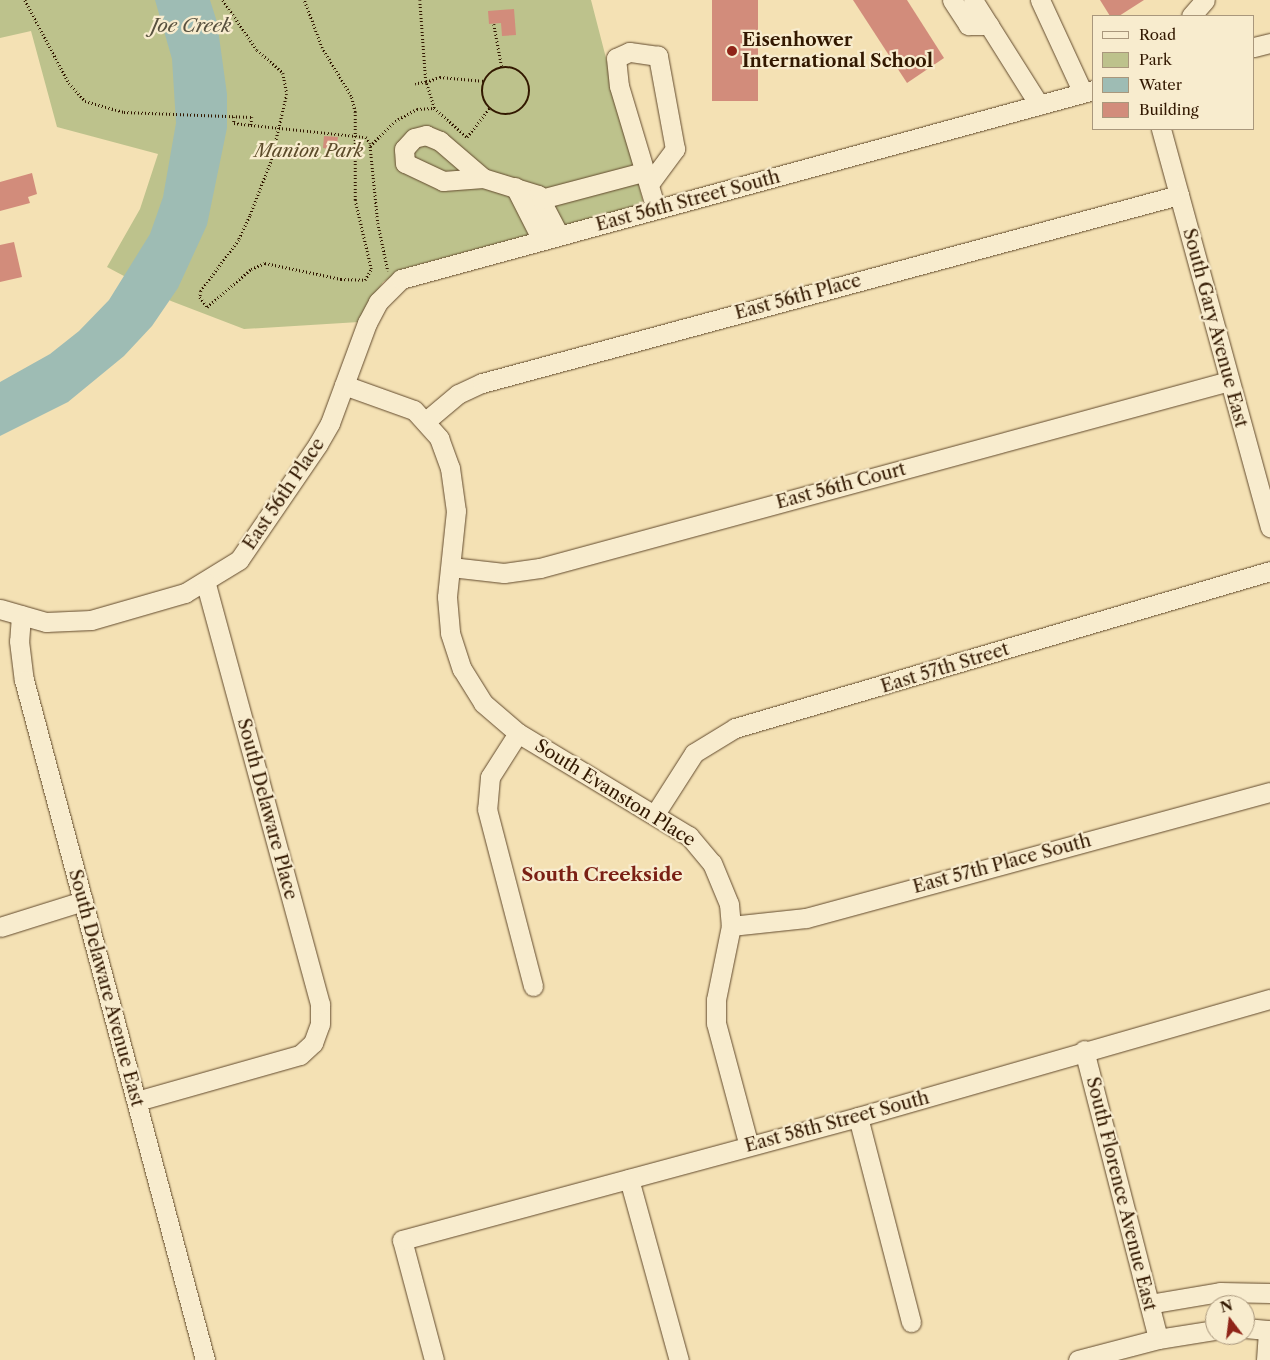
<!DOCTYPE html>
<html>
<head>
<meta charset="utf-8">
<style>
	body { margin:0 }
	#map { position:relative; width:1270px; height:1360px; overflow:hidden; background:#f4e1b4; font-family:"Libre Caslon Text",serif }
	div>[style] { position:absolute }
	.green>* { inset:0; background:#bdc28c }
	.water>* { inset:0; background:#9ebcb4 }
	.building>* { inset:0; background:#d28c7b; transform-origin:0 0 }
	.path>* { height:2.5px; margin-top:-1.25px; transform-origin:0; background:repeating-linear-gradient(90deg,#321800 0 1px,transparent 0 3.5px) }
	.path>.ring { margin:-1.25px; padding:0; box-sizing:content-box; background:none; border:2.5px solid #321800; border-radius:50% }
	.roads { filter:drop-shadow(0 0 1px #624a2d) drop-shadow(0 0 1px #624a2d) }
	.minor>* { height:19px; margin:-9.5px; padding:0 9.5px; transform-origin:9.5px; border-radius:9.5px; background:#f8ecce }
	.dots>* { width:14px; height:14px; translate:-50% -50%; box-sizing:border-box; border:2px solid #f8ecce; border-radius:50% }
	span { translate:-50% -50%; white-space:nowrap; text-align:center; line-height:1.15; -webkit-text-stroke:4.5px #f8ecce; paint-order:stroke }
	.poi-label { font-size:18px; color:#321800; font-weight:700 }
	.left { translate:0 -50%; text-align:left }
	.park-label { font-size:18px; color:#5c4b2a; font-style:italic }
	.street-label { font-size:18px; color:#321800 }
	.water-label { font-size:19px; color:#58513f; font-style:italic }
	.neighbourhood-label { font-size:19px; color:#7a1f14; font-weight:700 }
	.legend { position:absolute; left:1092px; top:15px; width:162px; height:115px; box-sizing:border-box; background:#f8ecce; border:1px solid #a9977c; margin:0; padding:6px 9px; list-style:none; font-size:15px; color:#321800 }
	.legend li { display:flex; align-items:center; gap:10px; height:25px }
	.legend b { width:25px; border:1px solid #a9977c }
	.north { position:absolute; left:1205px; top:1295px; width:50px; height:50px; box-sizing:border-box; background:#f8ecce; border:1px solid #a9977c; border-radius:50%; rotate:345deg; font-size:14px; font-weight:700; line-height:20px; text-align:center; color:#321800 }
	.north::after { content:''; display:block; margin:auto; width:18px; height:22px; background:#8f2418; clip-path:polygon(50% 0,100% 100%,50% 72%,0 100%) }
</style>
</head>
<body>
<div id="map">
	<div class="green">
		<i style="clip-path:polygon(0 0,591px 0,643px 201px,640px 205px,406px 268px,383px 282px,359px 322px,244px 329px,171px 301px,107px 267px,140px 209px,158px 154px,57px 127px,31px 31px,0 38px)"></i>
	</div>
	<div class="water">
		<i style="clip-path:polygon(155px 0,210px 0,217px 22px,227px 94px,227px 128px,207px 225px,178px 288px,152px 326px,124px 356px,68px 402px,0 436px,0 382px,50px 354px,79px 331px,109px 300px,150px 234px,163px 197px,176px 123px,172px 59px)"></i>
	</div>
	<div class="building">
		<i style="left:712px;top:0;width:46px;height:101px"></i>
		<i style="clip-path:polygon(853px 0,907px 0,944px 58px,907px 83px)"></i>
		<i style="clip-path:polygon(1100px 0,1144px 0,1119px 16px,1110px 16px)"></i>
		<i style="clip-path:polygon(514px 9px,516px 35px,502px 36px,501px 23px,489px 24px,488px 11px)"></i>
		<i style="clip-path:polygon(324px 136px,338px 137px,336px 150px,323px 148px)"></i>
		<i style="clip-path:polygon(32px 173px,37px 194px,28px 197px,30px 203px,0 211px,0 182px)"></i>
		<i style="clip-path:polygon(14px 242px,22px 277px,0 282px,0 245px)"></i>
	</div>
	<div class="path">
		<i style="left:25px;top:0;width:94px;rotate:62.1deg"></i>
		<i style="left:69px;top:83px;width:24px;rotate:48deg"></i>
		<i style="left:85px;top:101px;width:41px;rotate:15.8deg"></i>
		<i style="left:124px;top:112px;width:128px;rotate:2.2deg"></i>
		<i style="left:252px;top:117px;width:8px;rotate:97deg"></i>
		<i style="left:251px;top:125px;width:116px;rotate:6deg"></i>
		<i style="left:366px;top:137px;width:7px;rotate:56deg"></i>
		<i style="left:370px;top:143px;width:80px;rotate:84.3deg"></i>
		<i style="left:378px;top:223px;width:49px;rotate:78.2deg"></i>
		<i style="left:223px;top:0;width:60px;rotate:55.8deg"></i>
		<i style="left:257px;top:50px;width:35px;rotate:41deg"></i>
		<i style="left:283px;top:73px;width:21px;rotate:79deg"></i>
		<i style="left:287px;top:94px;width:70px;rotate:103.2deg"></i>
		<i style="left:271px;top:162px;width:58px;rotate:111.3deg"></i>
		<i style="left:250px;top:216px;width:26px;rotate:115deg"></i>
		<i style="left:239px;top:240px;width:64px;rotate:126.7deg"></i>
		<i style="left:201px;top:291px;width:6px;rotate:99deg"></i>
		<i style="left:200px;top:297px;width:12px;rotate:55deg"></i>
		<i style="left:207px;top:307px;width:58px;rotate:-40.8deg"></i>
		<i style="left:251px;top:269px;width:15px;rotate:-23deg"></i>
		<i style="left:265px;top:263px;width:78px;rotate:11.9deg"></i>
		<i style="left:341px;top:279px;width:24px;rotate:2deg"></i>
		<i style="left:365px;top:280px;width:13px;rotate:-61deg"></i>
		<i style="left:371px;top:269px;width:71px;rotate:-103.1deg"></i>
		<i style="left:355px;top:200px;width:88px;rotate:-90deg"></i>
		<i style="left:355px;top:112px;width:16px;rotate:-104deg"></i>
		<i style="left:351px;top:96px;width:56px;rotate:-121.1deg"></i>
		<i style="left:322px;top:48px;width:51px;rotate:-110.6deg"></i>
		<i style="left:420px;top:0;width:82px;rotate:85.8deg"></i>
		<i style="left:426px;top:82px;width:15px;rotate:-20deg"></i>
		<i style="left:440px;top:77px;width:45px;rotate:5.1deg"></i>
		<i style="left:494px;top:24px;width:45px;rotate:79.7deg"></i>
		<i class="ring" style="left:482px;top:67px;width:45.5px;height:45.5px"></i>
		<i style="left:434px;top:108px;width:44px;rotate:41.3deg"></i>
		<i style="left:467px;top:137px;width:37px;rotate:-52deg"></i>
		<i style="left:234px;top:117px;width:6px;rotate:90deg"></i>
		<i style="left:234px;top:123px;width:17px;rotate:7deg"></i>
		<i style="left:370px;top:146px;width:35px;rotate:-45deg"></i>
		<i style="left:395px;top:121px;width:25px;rotate:-29deg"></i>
		<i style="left:417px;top:109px;width:17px;rotate:-3deg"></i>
		<i style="left:434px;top:108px;width:27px;rotate:-107deg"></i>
		<i style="left:426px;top:82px;width:11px;rotate:170deg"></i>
	</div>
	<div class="roads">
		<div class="minor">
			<i style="left:952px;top:0;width:30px;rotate:57deg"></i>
			<i style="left:968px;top:25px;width:21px"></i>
			<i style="left:973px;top:0;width:124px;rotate:57.8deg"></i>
			<i style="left:1040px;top:0;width:102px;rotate:65.2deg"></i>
			<i style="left:1191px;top:16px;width:21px;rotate:-49deg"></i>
			<i style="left:1254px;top:47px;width:16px;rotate:-14deg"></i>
			<i style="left:1161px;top:129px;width:413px;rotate:74.7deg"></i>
			<i style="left:483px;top:178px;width:57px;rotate:-139.3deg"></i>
			<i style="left:440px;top:141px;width:15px;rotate:-157deg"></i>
			<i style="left:426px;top:135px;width:12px;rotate:166deg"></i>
			<i style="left:414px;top:138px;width:15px;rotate:132deg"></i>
			<i style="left:404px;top:149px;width:14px;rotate:86deg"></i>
			<i style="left:405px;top:163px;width:42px;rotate:25.3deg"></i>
			<i style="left:443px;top:181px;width:40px;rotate:-4.3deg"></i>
			<i style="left:483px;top:178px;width:58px;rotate:17.2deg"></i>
			<i style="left:538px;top:195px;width:45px;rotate:62.3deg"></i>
			<i style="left:649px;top:184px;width:44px;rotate:-53.4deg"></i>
			<i style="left:675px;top:149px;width:95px;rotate:-100.4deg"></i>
			<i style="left:658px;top:56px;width:29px;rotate:-172deg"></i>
			<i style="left:629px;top:52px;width:14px;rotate:155deg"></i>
			<i style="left:616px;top:58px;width:28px;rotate:84deg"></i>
			<i style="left:619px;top:86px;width:128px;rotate:73.3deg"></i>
			<i style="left:515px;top:187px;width:59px;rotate:63deg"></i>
			<i style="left:541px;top:199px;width:106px;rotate:-14.8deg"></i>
			<i style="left:344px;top:385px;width:74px;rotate:19.7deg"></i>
			<i style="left:414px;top:410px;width:38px;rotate:48deg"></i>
			<i style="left:439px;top:438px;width:32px;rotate:70deg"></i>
			<i style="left:450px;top:468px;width:43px;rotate:82.1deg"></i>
			<i style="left:456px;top:511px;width:86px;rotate:96deg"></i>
			<i style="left:447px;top:597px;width:36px;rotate:85deg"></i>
			<i style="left:450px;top:633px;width:38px;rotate:72deg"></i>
			<i style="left:462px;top:669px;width:40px;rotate:58deg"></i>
			<i style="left:483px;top:703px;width:46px;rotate:40.6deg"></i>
			<i style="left:518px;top:733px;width:200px;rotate:31.1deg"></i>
			<i style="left:689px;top:836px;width:35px;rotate:50deg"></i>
			<i style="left:712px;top:863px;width:44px;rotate:67.5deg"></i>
			<i style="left:729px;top:904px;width:22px;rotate:85deg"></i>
			<i style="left:731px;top:926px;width:76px;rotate:101.5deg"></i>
			<i style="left:716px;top:1000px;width:23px;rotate:90deg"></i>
			<i style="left:716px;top:1023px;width:127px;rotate:75deg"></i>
			<i style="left:427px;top:420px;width:40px;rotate:-40deg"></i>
			<i style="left:458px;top:394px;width:26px;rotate:-25deg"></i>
			<i style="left:482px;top:383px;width:722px;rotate:-15.1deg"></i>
			<i style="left:451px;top:567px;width:53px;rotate:6.5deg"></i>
			<i style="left:504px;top:573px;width:36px;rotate:-8deg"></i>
			<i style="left:540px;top:568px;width:714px;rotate:-15.18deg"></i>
			<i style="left:0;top:609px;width:48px;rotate:15.8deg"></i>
			<i style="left:46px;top:622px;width:45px;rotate:-2.5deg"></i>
			<i style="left:91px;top:620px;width:98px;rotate:-16deg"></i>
			<i style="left:185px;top:593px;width:63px;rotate:-31.4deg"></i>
			<i style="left:239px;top:560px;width:140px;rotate:-55.7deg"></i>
			<i style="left:318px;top:444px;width:24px;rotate:-60deg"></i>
			<i style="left:330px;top:423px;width:107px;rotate:-69.7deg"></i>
			<i style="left:367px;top:323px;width:24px;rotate:-62deg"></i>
			<i style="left:378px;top:302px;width:33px;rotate:-45deg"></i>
			<i style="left:401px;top:279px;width:718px;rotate:-15.26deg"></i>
			<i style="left:21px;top:615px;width:26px;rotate:94deg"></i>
			<i style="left:19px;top:641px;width:39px;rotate:83deg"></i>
			<i style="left:24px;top:680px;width:704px;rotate:75.09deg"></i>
			<i style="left:518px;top:733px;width:52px;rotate:122.5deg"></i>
			<i style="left:490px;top:777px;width:32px;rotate:95deg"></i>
			<i style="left:487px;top:809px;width:183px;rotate:75.4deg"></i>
			<i style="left:655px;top:814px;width:72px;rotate:-57.4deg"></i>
			<i style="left:694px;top:753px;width:48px;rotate:-31.4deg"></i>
			<i style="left:735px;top:728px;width:558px;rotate:-16.35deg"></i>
			<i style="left:731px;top:926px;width:75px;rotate:-6.1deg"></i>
			<i style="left:806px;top:918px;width:481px;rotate:-15.2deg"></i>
			<i style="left:0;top:927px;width:87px;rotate:-17.4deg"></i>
			<i style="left:1084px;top:1050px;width:298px;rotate:75.6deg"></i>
			<i style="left:137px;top:1101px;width:169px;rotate:-15.8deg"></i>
			<i style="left:300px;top:1055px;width:18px;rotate:-43deg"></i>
			<i style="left:313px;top:1043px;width:20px;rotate:-70deg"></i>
			<i style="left:320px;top:1024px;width:20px;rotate:-90deg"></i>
			<i style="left:320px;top:1004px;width:436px;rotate:-105.2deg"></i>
			<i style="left:858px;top:1117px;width:212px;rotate:75.5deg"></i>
			<i style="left:629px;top:1179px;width:188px;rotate:74.6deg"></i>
			<i style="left:1149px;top:1304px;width:72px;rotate:-9.6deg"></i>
			<i style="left:1220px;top:1292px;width:50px;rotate:1.1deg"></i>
			<i style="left:1245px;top:1328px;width:25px;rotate:5deg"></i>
			<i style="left:434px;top:1360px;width:124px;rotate:-104.9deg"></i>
			<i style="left:402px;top:1240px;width:472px;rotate:-15.1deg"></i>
			<i style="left:858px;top:1117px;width:429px;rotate:-16deg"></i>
			<i style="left:1078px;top:1360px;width:83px;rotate:-14.7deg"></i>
			<i style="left:1158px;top:1339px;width:58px;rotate:-9deg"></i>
			<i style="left:1266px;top:1360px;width:30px;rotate:-86deg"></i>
		</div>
	</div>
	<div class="dots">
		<i style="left:732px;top:51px;background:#8f2418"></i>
	</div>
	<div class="poi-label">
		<span class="left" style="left:742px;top:51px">Eisenhower<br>International School</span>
	</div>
	<div class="park-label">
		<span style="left:309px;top:151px">Manion Park</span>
	</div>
	<div class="street-label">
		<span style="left:688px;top:201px;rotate:-15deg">East 56th Street South</span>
		<span style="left:798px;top:297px;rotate:-15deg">East 56th Place</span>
		<span style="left:1215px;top:328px;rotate:75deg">South Gary Avenue East</span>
		<span style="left:841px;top:486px;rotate:-15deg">East 56th Court</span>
		<span style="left:284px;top:494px;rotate:-56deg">East 56th Place</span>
		<span style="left:945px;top:668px;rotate:-17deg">East 57th Street</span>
		<span style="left:615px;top:793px;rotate:32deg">South Evanston Place</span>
		<span style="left:267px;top:809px;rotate:75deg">South Delaware Place</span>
		<span style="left:1002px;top:864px;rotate:-15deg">East 57th Place South</span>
		<span style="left:106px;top:988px;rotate:75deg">South Delaware Avenue East</span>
		<span style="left:837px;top:1122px;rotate:-15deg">East 58th Street South</span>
		<span style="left:1121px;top:1194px;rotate:76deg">South Florence Avenue East</span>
	</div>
	<div class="water-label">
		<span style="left:191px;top:26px">Joe Creek</span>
	</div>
	<div class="neighbourhood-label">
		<span style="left:602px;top:875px">South Creekside</span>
	</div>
	<ul class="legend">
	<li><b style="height:6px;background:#f8ecce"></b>Road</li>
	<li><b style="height:14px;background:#bdc28c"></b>Park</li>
	<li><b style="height:14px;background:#9ebcb4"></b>Water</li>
	<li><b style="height:14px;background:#d28c7b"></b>Building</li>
	</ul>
	<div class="north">N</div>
</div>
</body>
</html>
